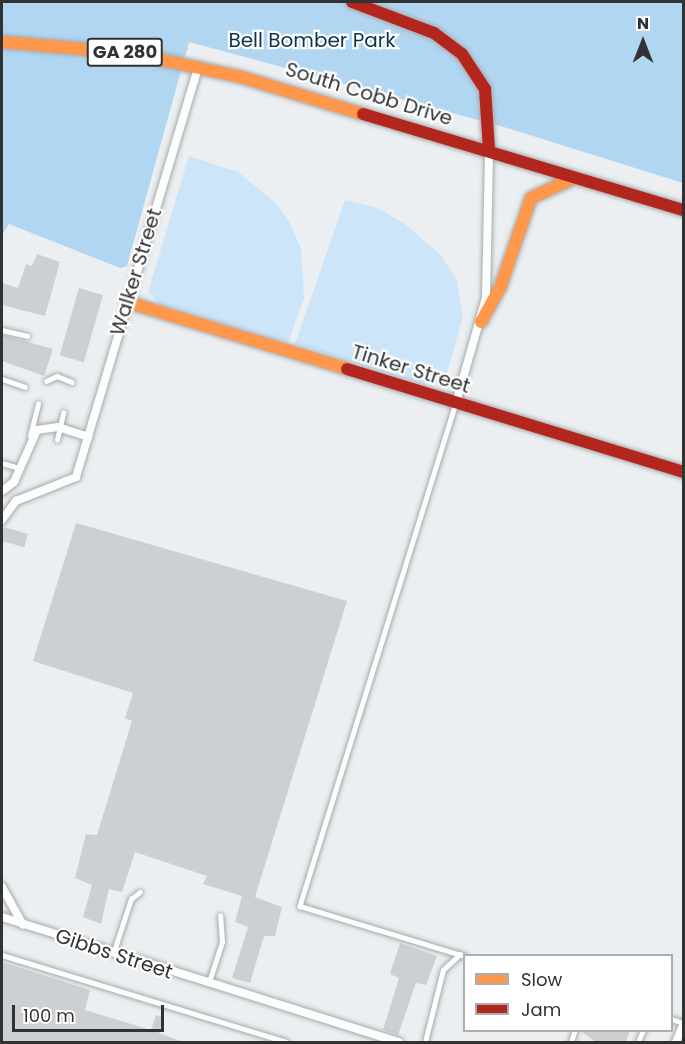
<!DOCTYPE html>
<html>
<head>
<meta charset="utf-8">
<style>
	body { margin:0 }
	#map { position:relative; width:685px; height:1044px; overflow:hidden; background:#eceff1; font-family:Poppins,sans-serif }
	div>[style] { position:absolute }
	.green>* { inset:0; background:#cce5f8 }
	.forest>* { inset:0; background:#b1d6f2 }
	.building>* { inset:0; background:#cdd0d2; transform-origin:0 0 }
	.path>* { height:1.5px; margin-top:-0.75px; transform-origin:0; background:repeating-linear-gradient(90deg,#cecfd0 0 3px,transparent 0 7.5px) }
	.roads { filter:drop-shadow(0 0 2px #a8aaac) drop-shadow(0 0 2px #a8aaac) }
	.lane>* { height:4.5px; margin:-2.25px; padding:0 2.25px; transform-origin:2.25px; border-radius:2.25px; background:#fcfdfd }
	.street>* { height:8px; margin:-4px; padding:0 4px; transform-origin:4px; border-radius:4px; background:#fcfdfd }
	.slow>* { height:12px; margin:-6px; padding:0 6px; transform-origin:6px; border-radius:6px; background:#ff974d }
	.jam>* { height:12px; margin:-6px; padding:0 6px; transform-origin:6px; border-radius:6px; background:#b3261e }
	span { translate:-50% -50%; white-space:nowrap; text-align:center; line-height:1.15; -webkit-text-stroke:4.5px #fff; paint-order:stroke }
	.shield-label span { padding:2px 4px; background:#fff; border:2px solid; border-radius:4px; -webkit-text-stroke-width:0 }
	.shield-label { font-size:18px; color:#303234; font-weight:700 }
	.park-label { font-size:20px; color:#0d334b }
	.street-label { font-size:20px; color:#303234 }
	.frame { position:absolute; inset:0; border:3px solid #303234; pointer-events:none }
	.legend { position:absolute; left:463px; top:954px; width:210px; height:78px; box-sizing:border-box; background:#fff; border:2px solid #acadae; margin:0; padding:8px 10px; list-style:none; font-size:18px; color:#303234 }
	.legend li { display:flex; align-items:center; gap:12px; height:30px }
	.legend b { width:30px; border:2px solid #acadae }
	.north { position:absolute; left:613px; top:12px; width:60px; height:60px; -webkit-text-stroke:4px #fff; paint-order:stroke; rotate:0deg; font-size:16px; font-weight:700; line-height:24px; text-align:center; color:#303234 }
	.north::after { content:''; display:block; margin:auto; width:21px; height:27px; background:#303234; clip-path:polygon(50% 0,100% 100%,50% 72%,0 100%) }
	.scale { position:absolute; left:12px; top:1005px; width:152px; height:27px; box-sizing:border-box; border:3px solid #303234; border-top:0; padding-left:8px; font-size:18px; line-height:21px; white-space:nowrap; color:#303234; -webkit-text-stroke:4px #fff; paint-order:stroke }
</style>
</head>
<body>
<div id="map">
	<div class="green">
		<i style="clip-path:polygon(189px 156px,238px 172px,277px 204px,291px 225px,301px 249px,304px 298px,288px 343px,159px 304px,148px 292px)"></i>
		<i style="clip-path:polygon(345px 200px,378px 208px,406px 225px,441px 255px,457px 280px,463px 317px,447px 373px,437px 383px,419px 383px,295px 344px)"></i>
	</div>
	<div class="forest">
		<i style="clip-path:polygon(2px 2px,683px 2px,683px 183px,504px 127px,189px 42px,127px 266px,120px 268px,9px 224px,2px 235px)"></i>
	</div>
	<div class="building">
		<i style="clip-path:polygon(37px 254px,60px 262px,45px 316px,2px 305px,2px 283px,18px 288px,26px 264px,32px 266px)"></i>
		<i style="left:79px;top:288px;width:25px;height:70px;rotate:16deg"></i>
		<i style="clip-path:polygon(3px 335px,53px 349px,44px 376px,2px 361px)"></i>
		<i style="clip-path:polygon(76px 523px,347px 601px,255px 897px,282px 907px,275px 936px,264px 936px,250px 983px,232px 978px,248px 927px,235px 922px,242px 896px,203px 884px,207px 876px,135px 852px,122px 892px,109px 889px,101px 924px,83px 917px,92px 885px,75px 878px,86px 834px,97px 835px,132px 721px,125px 718px,133px 693px,33px 661px)"></i>
		<i style="left:4px;top:527px;width:25px;height:14px;rotate:16deg"></i>
		<i style="clip-path:polygon(400px 943px,437px 956px,426px 985px,416px 983px,398px 1035px,383px 1030px,399px 978px,390px 974px)"></i>
		<i style="clip-path:polygon(2px 962px,90px 990px,85px 1010px,151px 1030px,156px 1015px,164px 1017px,159px 1033px,183px 1042px,2px 1042px)"></i>
		<i style="clip-path:polygon(579px 1030px,630px 1030px,626px 1042px,596px 1042px)"></i>
	</div>
	<div class="path">
		<i style="left:186px;top:51px;width:50px;rotate:-78.5deg"></i>
	</div>
	<div class="roads">
		<div class="lane">
			<i style="left:2px;top:330px;width:26px;rotate:13deg"></i>
			<i style="left:2px;top:379px;width:24px;rotate:19deg"></i>
			<i style="left:46px;top:381px;width:12px;rotate:-24deg"></i>
			<i style="left:57px;top:376px;width:16px;rotate:22deg"></i>
			<i style="left:456px;top:403px;width:527px;rotate:107.23deg"></i>
			<i style="left:300px;top:906px;width:172px;rotate:16.9deg"></i>
			<i style="left:30px;top:436px;width:33px;rotate:-76deg"></i>
			<i style="left:57px;top:440px;width:28px;rotate:-77deg"></i>
			<i style="left:2px;top:463px;width:19px;rotate:16deg"></i>
			<i style="left:113px;top:954px;width:58px;rotate:-71.9deg"></i>
			<i style="left:131px;top:899px;width:11px;rotate:-38deg"></i>
			<i style="left:2px;top:955px;width:297px;rotate:17deg"></i>
			<i style="left:209px;top:982px;width:42px;rotate:-72deg"></i>
			<i style="left:222px;top:942px;width:26px;rotate:-94deg"></i>
			<i style="left:672px;top:1019px;width:12px;rotate:20deg"></i>
			<i style="left:425px;top:1042px;width:74px;rotate:-76deg"></i>
			<i style="left:443px;top:970px;width:23px;rotate:-43deg"></i>
			<i style="left:571px;top:1042px;width:13px;rotate:-72deg"></i>
			<i style="left:638px;top:1042px;width:13px;rotate:-67deg"></i>
		</div>
		<div class="street">
			<i style="left:456px;top:403px;width:109px;rotate:-74.1deg"></i>
			<i style="left:486px;top:298px;width:148px;rotate:-88.8deg"></i>
			<i style="left:2px;top:491px;width:15px;rotate:-37deg"></i>
			<i style="left:14px;top:482px;width:57px;rotate:-66.1deg"></i>
			<i style="left:37px;top:430px;width:21px;rotate:-8deg"></i>
			<i style="left:58px;top:427px;width:32px;rotate:18deg"></i>
			<i style="left:2px;top:520px;width:24px;rotate:-54deg"></i>
			<i style="left:16px;top:501px;width:65px;rotate:-21.8deg"></i>
			<i style="left:76px;top:477px;width:428px;rotate:-73.4deg"></i>
			<i style="left:2px;top:887px;width:43px;rotate:61.1deg"></i>
			<i style="left:2px;top:917px;width:416px;rotate:17.5deg"></i>
			<i style="left:676px;top:1042px;width:21px;rotate:-67deg"></i>
		</div>
		<div class="slow">
			<i style="left:2px;top:42px;width:128px;rotate:4.9deg"></i>
			<i style="left:130px;top:53px;width:114px;rotate:12.2deg"></i>
			<i style="left:241px;top:77px;width:127px;rotate:16.9deg"></i>
			<i style="left:127px;top:302px;width:230px;rotate:16.9deg"></i>
			<i style="left:481px;top:322px;width:39px;rotate:-61deg"></i>
			<i style="left:500px;top:288px;width:95px;rotate:-71deg"></i>
			<i style="left:531px;top:198px;width:47px;rotate:-24.9deg"></i>
		</div>
		<div class="jam">
			<i style="left:352px;top:2px;width:88px;rotate:20.7deg"></i>
			<i style="left:434px;top:33px;width:35px;rotate:37deg"></i>
			<i style="left:462px;top:54px;width:42px;rotate:56.7deg"></i>
			<i style="left:485px;top:89px;width:61px;rotate:86.2deg"></i>
			<i style="left:363px;top:114px;width:335px;rotate:16.7deg"></i>
			<i style="left:347px;top:369px;width:352px;rotate:17deg"></i>
		</div>
	</div>
	<div class="shield-label">
		<span style="left:125px;top:52px">GA 280</span>
	</div>
	<div class="park-label">
		<span style="left:312px;top:40px">Bell Bomber Park</span>
	</div>
	<div class="street-label">
		<span style="left:369px;top:94px;rotate:17deg">South Cobb Drive</span>
		<span style="left:136px;top:272px;rotate:-73deg">Walker Street</span>
		<span style="left:411px;top:369px;rotate:17deg">Tinker Street</span>
		<span style="left:114px;top:954px;rotate:18deg">Gibbs Street</span>
	</div>
	<div class="frame"></div>
	<ul class="legend">
	<li><b style="height:8px;background:#ff974d"></b>Slow</li>
	<li><b style="height:8px;background:#b3261e"></b>Jam</li>
	</ul>
	<div class="north">N</div>
	<div class="scale">100 m</div>
</div>
</body>
</html>
